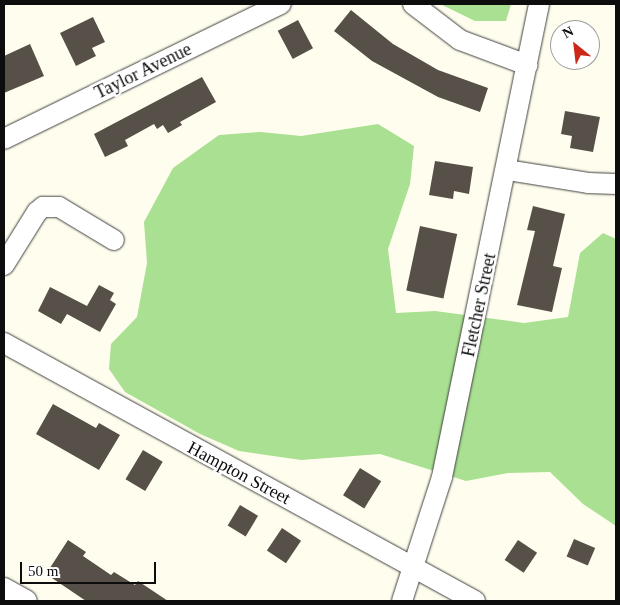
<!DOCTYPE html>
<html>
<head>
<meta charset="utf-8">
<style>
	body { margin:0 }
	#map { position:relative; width:620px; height:605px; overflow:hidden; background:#fffeee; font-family:"Times New Roman",serif }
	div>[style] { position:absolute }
	.forest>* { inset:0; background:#a9e091 }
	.building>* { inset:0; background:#575049; transform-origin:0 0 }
	.roads { filter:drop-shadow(0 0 1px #404040) drop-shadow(0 0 1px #404040) }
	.street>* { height:20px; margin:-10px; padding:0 10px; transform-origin:10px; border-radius:10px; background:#fff }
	span { translate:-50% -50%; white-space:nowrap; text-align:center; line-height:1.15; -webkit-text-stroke:5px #fff; paint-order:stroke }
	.street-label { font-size:18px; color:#0d0d0d }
	.frame { position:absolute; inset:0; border:5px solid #0d0d0d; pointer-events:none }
	.north { position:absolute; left:550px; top:20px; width:50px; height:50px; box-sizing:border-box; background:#fff; border:1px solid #9e9e9e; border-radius:50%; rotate:331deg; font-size:14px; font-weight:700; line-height:20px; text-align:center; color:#0d0d0d }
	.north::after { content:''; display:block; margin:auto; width:18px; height:22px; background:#cc2817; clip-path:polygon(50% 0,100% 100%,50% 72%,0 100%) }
	.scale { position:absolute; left:20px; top:562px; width:136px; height:22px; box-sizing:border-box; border:2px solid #0d0d0d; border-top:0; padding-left:6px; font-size:15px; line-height:18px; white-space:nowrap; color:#0d0d0d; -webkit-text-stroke:4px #fff; paint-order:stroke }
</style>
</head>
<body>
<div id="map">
	<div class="forest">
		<i style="clip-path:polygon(440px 4px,511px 4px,506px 21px,475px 21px)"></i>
		<i style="clip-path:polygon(378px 124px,414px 146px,410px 184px,388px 249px,396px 313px,435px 311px,524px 323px,568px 317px,580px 253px,603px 233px,616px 239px,616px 526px,583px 504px,550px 472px,508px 473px,466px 481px,380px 454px,301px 460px,239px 451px,200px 434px,125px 392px,109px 369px,111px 344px,137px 317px,147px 263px,144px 222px,173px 168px,219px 135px,261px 132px,301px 136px)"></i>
	</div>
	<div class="building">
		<i style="clip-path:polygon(351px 10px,393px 44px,438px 70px,488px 88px,480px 112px,438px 97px,372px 61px,334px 31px)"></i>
		<i style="clip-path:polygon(93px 17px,105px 42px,92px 48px,96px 56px,76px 66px,60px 33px)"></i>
		<i style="left:298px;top:20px;width:32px;height:23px;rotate:62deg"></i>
		<i style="clip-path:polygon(30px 44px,44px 76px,4px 93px,4px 56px)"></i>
		<i style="clip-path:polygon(202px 77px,216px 102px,180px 122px,182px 125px,168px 133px,163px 125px,157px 129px,154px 124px,125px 140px,128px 146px,105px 157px,94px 134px)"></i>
		<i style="clip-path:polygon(565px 111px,600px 117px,593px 152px,570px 148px,572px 136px,561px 134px)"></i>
		<i style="clip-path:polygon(435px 161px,473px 167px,469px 194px,454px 191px,453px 199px,429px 195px)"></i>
		<i style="clip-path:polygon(533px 206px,565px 214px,553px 266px,562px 268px,552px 312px,517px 305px,535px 231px,527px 230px)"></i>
		<i style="left:420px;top:226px;width:38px;height:66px;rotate:12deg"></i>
		<i style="clip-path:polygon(99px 285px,114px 293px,110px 300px,116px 304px,100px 332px,67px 314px,61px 324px,38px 311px,50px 287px,87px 306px)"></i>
		<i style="clip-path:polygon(53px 404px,96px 428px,99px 423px,120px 435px,99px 470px,36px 434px)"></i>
		<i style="left:143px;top:450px;width:23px;height:34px;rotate:31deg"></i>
		<i style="left:360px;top:468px;width:25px;height:32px;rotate:32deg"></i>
		<i style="left:240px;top:505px;width:21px;height:24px;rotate:31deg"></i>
		<i style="left:282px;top:528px;width:23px;height:27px;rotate:34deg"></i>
		<i style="left:574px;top:539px;width:23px;height:19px;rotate:23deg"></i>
		<i style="clip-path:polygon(68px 540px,86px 552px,83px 556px,111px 575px,114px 572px,135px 585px,138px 581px,168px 601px,86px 601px,46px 574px)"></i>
		<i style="left:518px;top:540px;width:23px;height:24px;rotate:34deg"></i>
	</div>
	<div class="roads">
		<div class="street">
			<i style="left:413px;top:4px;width:59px;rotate:37.5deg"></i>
			<i style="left:460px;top:40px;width:72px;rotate:20.5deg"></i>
			<i style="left:4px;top:139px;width:308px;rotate:-26deg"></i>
			<i style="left:507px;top:170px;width:82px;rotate:9.1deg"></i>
			<i style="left:588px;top:183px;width:28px;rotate:2deg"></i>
			<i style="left:4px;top:265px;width:62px;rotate:-58.1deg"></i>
			<i style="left:37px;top:212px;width:8px;rotate:-40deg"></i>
			<i style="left:43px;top:207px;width:16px"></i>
			<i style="left:59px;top:207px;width:64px;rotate:31deg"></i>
			<i style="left:4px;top:343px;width:537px;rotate:28.71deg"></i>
			<i style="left:4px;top:588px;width:26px;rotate:29deg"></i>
			<i style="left:402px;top:601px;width:130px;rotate:-72.1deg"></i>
			<i style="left:442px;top:477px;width:483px;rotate:-78.4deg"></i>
		</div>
	</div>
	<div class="street-label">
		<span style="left:143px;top:71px;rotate:-26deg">Taylor Avenue</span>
		<span style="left:479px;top:305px;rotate:-78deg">Fletcher Street</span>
		<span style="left:239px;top:473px;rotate:28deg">Hampton Street</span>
	</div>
	<div class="frame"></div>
	<div class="north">N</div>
	<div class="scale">50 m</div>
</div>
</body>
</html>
